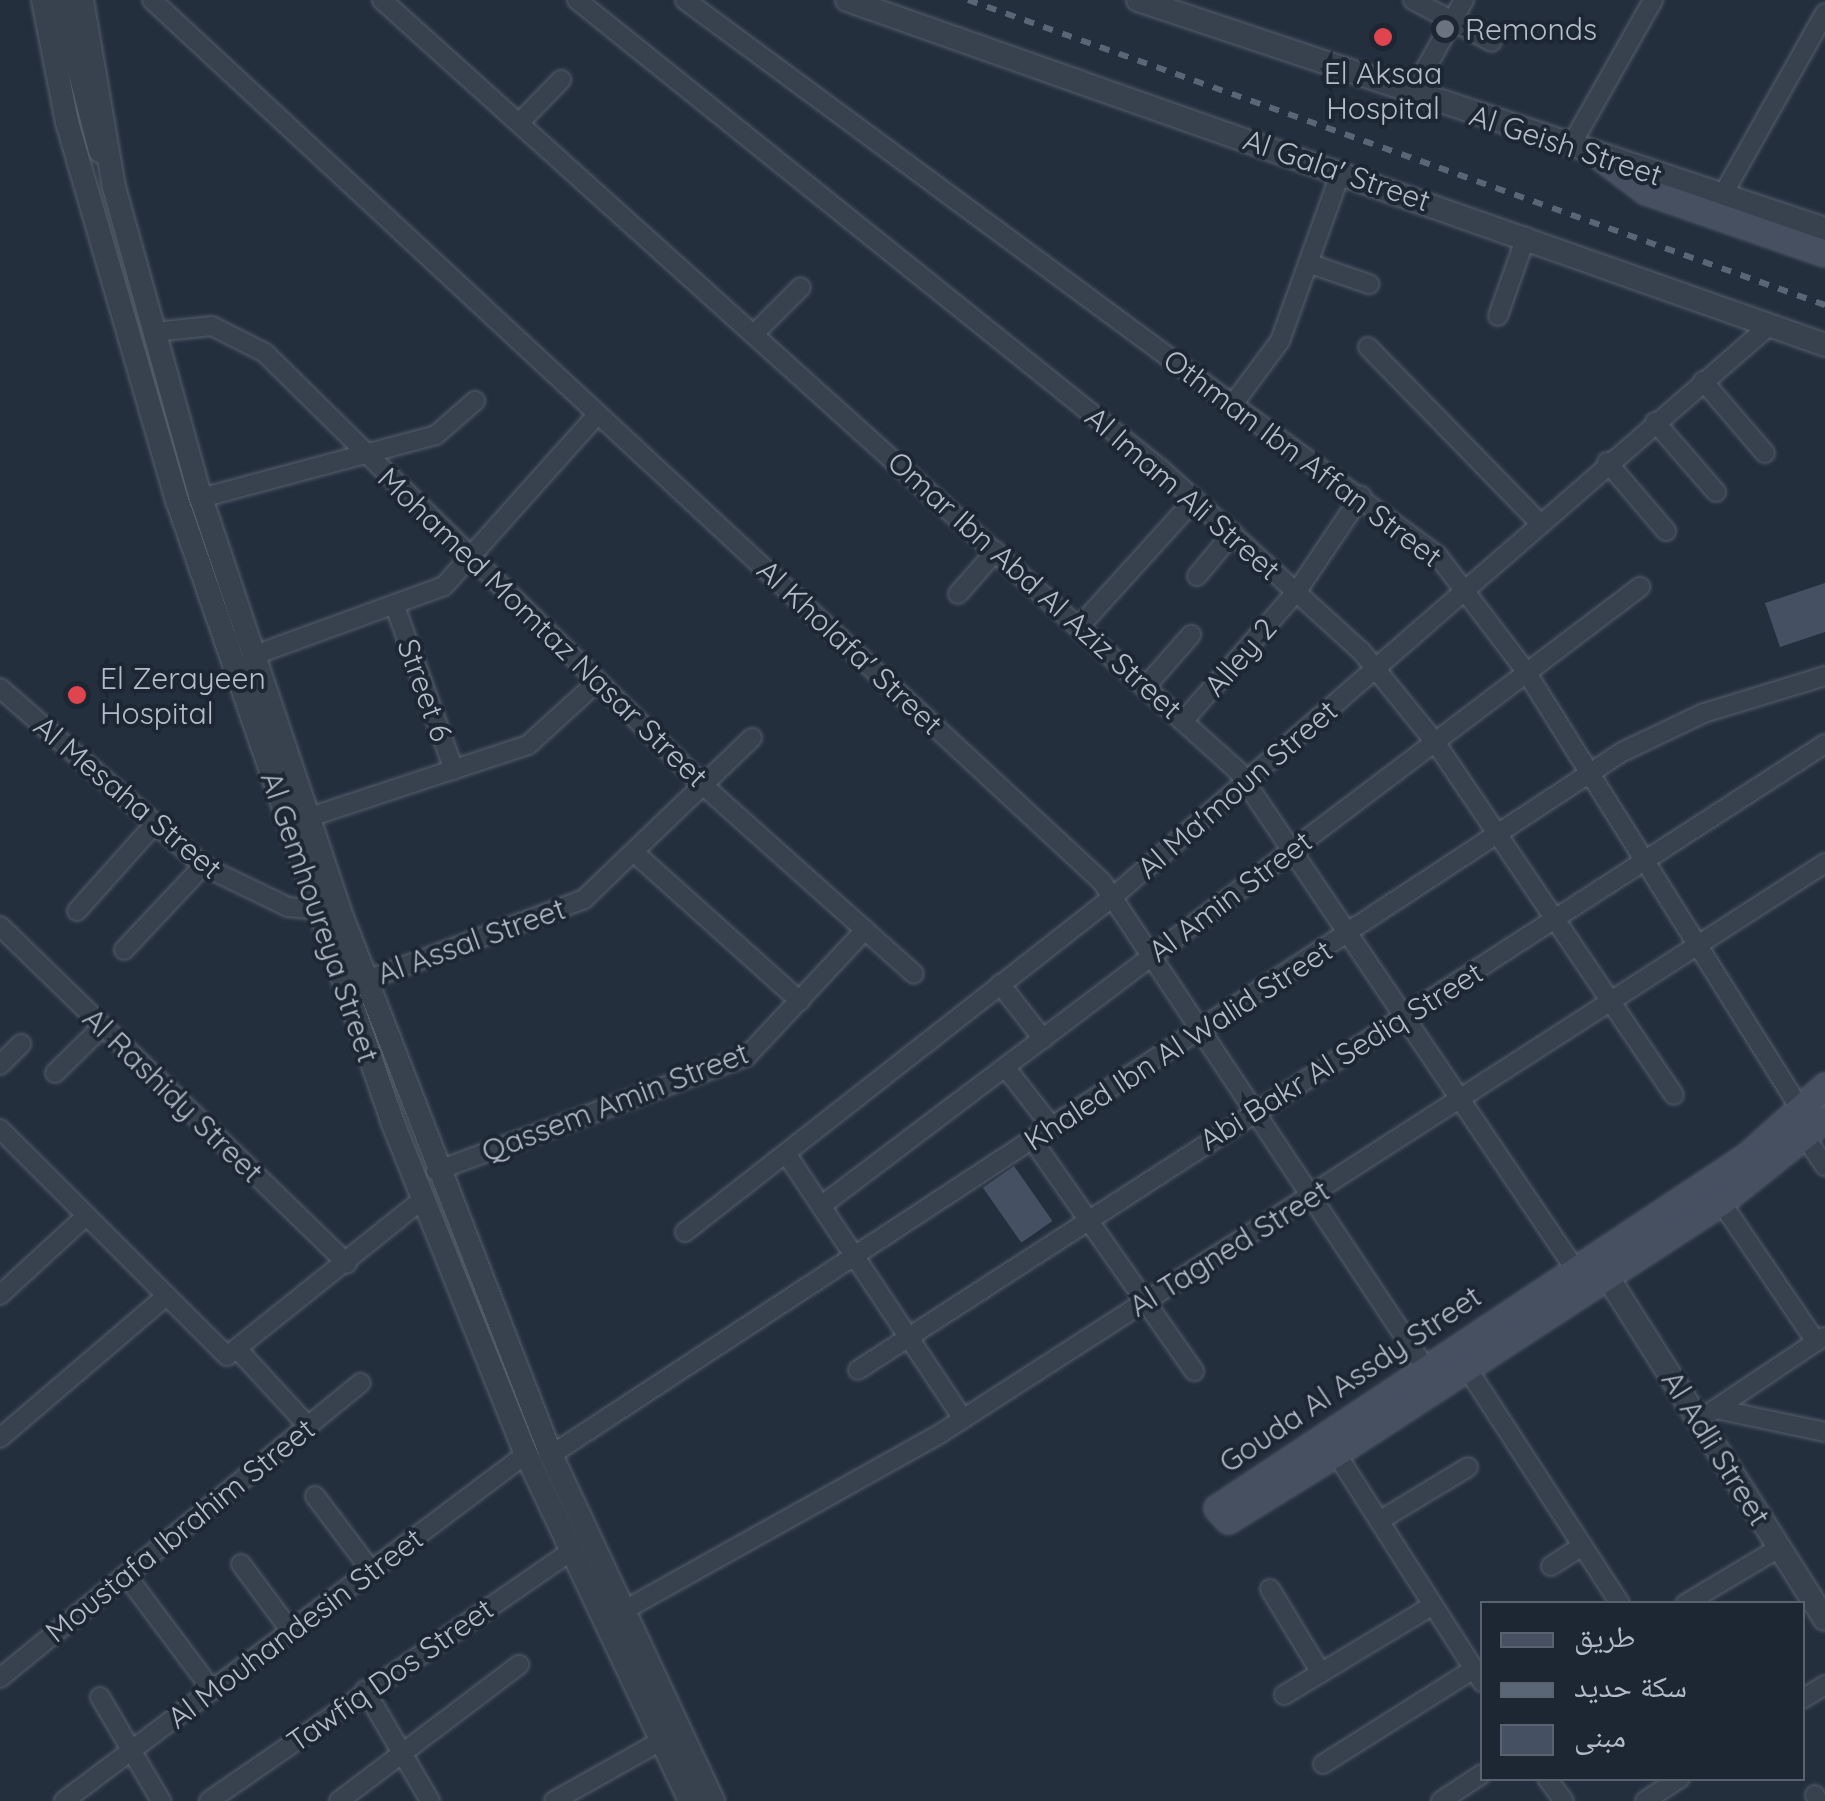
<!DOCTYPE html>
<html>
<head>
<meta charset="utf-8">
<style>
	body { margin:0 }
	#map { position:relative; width:1825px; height:1801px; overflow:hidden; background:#242f3e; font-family:Quicksand,"Noto Naskh Arabic",sans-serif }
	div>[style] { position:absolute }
	.building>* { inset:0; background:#455162; transform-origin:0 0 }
	.roads { filter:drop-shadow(0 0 2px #565f6c) drop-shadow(0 0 2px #565f6c) }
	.minor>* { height:18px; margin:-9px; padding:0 9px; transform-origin:9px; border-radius:9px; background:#38414e }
	.tertiary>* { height:22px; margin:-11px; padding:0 11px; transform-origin:11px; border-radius:11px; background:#38414e }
	.secondary>* { height:25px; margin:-12.5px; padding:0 12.5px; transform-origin:12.5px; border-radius:12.5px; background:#465061 }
	.rail>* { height:6px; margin-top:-3px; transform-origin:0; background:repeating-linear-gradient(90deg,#5a6575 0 10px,transparent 0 20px) }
	.dots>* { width:28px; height:28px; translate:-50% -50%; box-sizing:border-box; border:5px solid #1d2633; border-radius:50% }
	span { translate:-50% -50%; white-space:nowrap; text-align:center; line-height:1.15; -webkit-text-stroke:8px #1d2633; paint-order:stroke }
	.poi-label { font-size:30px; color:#b4bcc9 }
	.left { translate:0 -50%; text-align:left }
	.street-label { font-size:30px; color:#b4bcc9 }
	.legend { position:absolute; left:1480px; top:1601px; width:325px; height:180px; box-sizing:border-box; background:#1d2633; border:2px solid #59626f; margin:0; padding:12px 18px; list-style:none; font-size:30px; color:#b4bcc9 }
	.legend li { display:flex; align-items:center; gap:20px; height:50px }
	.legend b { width:50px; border:2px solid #59626f }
</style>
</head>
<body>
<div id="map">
	<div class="building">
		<i style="clip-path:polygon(1825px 583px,1825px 632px,1780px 647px,1765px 603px)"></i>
		<i style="left:1014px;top:1166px;width:67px;height:38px;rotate:55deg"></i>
	</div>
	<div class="roads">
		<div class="minor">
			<i style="left:152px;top:0;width:1296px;rotate:42.87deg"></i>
			<i style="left:1102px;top:882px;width:596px;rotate:56.36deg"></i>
			<i style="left:382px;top:0;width:1152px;rotate:42.01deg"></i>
			<i style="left:1238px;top:771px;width:601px;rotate:55.91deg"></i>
			<i style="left:577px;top:0;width:752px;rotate:38.79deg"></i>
			<i style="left:1163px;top:471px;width:268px;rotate:42.3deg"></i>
			<i style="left:1361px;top:651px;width:117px;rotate:50.9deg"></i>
			<i style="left:1435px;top:742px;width:426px;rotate:55.9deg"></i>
			<i style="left:685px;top:0;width:936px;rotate:36.44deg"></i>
			<i style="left:1438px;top:556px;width:143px;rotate:52.7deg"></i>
			<i style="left:1525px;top:670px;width:519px;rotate:57.9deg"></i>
			<i style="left:1413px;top:0;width:89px;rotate:28deg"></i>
			<i style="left:1412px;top:93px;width:107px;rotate:-60.8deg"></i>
			<i style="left:520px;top:122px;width:59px;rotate:-45.7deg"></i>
			<i style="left:1570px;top:147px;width:169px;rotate:-60.5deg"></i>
			<i style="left:1722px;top:196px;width:210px;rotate:-60.6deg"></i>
			<i style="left:1308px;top:263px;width:65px;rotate:19deg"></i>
			<i style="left:1498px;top:316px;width:84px;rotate:-70.5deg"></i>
			<i style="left:155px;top:332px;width:57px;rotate:-6deg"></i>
			<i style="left:212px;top:326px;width:59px;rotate:27deg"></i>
			<i style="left:265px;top:353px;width:618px;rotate:44.61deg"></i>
			<i style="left:705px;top:787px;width:280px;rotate:41.8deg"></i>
			<i style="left:754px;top:334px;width:66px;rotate:-45deg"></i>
			<i style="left:1368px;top:347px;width:243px;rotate:45.7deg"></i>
			<i style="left:1703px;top:381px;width:95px;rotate:49.3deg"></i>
			<i style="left:1233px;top:404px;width:79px;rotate:-53.3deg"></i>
			<i style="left:1280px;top:341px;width:180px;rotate:-70.2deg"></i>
			<i style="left:1655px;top:422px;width:93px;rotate:48.9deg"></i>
			<i style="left:1607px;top:462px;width:91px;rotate:49.5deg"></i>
			<i style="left:201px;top:498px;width:243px;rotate:-15deg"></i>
			<i style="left:436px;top:435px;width:52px;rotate:-41.1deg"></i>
			<i style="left:1197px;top:576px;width:56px;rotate:-50.1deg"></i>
			<i style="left:958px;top:594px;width:57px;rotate:-48.5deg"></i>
			<i style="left:396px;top:609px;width:171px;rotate:70.2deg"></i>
			<i style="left:1080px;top:626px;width:171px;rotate:-47.8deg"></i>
			<i style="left:252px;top:656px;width:204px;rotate:-20deg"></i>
			<i style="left:444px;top:586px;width:231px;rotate:-48.2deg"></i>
			<i style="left:1147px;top:685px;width:67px;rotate:-48.7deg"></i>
			<i style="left:0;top:688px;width:270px;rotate:41.2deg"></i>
			<i style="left:203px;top:866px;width:94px;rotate:25.8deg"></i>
			<i style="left:288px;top:907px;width:43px;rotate:5.3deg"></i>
			<i style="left:1185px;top:719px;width:170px;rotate:-48.8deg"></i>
			<i style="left:1297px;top:591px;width:115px;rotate:-56deg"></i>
			<i style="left:307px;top:818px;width:233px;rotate:-18.3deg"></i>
			<i style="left:528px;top:745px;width:93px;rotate:-42.4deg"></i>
			<i style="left:637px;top:855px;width:219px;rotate:41.9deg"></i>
			<i style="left:77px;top:911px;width:115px;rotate:-48.2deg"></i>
			<i style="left:0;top:926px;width:484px;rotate:44.2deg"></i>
			<i style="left:124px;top:950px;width:115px;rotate:-46.8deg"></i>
			<i style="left:364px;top:981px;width:235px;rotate:-20.4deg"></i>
			<i style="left:584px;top:899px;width:233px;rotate:-43.8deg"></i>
			<i style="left:1000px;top:984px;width:70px;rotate:52deg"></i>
			<i style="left:0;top:1065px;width:30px;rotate:-45deg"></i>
			<i style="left:1006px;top:1068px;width:75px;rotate:52.1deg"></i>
			<i style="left:55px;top:1073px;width:67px;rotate:-44.4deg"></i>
			<i style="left:0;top:1129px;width:321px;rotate:45deg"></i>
			<i style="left:227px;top:1356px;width:250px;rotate:-38.7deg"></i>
			<i style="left:1806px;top:1138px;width:34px;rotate:56deg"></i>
			<i style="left:1033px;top:1141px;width:281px;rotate:55deg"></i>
			<i style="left:787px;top:1155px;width:317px;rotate:56.3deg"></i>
			<i style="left:436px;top:1171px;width:332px;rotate:-20.3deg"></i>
			<i style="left:747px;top:1056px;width:173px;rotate:-46.9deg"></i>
			<i style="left:1721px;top:1202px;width:169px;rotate:55.8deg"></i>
			<i style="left:821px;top:1206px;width:1027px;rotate:-37.08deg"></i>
			<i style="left:685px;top:1232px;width:545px;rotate:-38.07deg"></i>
			<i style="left:1114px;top:896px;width:871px;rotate:-41.04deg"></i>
			<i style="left:0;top:1295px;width:117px;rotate:-42.6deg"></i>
			<i style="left:240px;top:1352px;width:100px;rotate:47.4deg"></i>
			<i style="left:1467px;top:1368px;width:281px;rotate:57deg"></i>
			<i style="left:858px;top:1370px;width:1152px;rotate:-32.92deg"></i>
			<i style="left:1716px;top:1409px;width:111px;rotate:11.9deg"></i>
			<i style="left:1699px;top:1420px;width:149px;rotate:-33.8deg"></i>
			<i style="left:0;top:1438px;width:218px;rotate:-40.5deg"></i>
			<i style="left:1332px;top:1447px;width:279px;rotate:57.4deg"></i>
			<i style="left:551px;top:1455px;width:1281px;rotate:-33.28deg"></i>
			<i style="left:1622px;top:752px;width:91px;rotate:-25.4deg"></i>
			<i style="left:1704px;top:713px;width:127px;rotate:-17deg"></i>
			<i style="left:315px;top:1496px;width:91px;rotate:53deg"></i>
			<i style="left:1379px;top:1521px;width:104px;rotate:-31.2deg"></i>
			<i style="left:241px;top:1564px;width:82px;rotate:53.4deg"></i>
			<i style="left:1551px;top:1566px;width:37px;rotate:-33deg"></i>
			<i style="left:126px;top:1575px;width:144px;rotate:53.2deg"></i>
			<i style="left:1270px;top:1589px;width:98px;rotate:58.7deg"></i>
			<i style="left:1685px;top:1604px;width:109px;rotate:-30.8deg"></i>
			<i style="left:621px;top:1612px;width:367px;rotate:-29.2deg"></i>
			<i style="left:941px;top:1433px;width:1052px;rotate:-32.81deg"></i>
			<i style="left:0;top:1678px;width:466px;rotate:-39.3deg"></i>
			<i style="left:365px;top:1690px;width:129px;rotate:59.6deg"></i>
			<i style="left:1284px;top:1695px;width:174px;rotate:-31.1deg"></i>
			<i style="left:100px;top:1697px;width:121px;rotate:59.6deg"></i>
			<i style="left:1802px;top:1699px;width:27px;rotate:-31deg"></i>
			<i style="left:1323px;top:1764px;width:178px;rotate:-32.2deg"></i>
			<i style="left:1547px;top:1778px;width:29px;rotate:54deg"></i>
			<i style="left:1815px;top:1795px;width:7px;rotate:63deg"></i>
			<i style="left:64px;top:1801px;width:578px;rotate:-36.91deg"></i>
			<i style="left:209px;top:1801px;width:440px;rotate:-34.6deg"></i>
			<i style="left:339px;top:1801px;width:226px;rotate:-37.1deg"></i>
			<i style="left:554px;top:1801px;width:123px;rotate:-29.3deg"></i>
			<i style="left:1441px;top:1801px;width:49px;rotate:-33.4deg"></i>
			<i style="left:1645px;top:1801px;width:42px;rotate:-33.3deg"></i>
		</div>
		<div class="tertiary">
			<i style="left:43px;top:0;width:124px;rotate:78.9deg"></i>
			<i style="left:67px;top:122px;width:397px;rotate:73.8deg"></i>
			<i style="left:178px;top:503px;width:659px;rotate:70.88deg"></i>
			<i style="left:394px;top:1126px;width:354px;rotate:68.1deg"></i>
			<i style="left:526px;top:1454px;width:384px;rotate:64.7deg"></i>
			<i style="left:61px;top:0;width:156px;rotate:75.5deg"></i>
			<i style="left:82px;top:0;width:190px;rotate:80.3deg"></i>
			<i style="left:114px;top:187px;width:323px;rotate:74.4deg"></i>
			<i style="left:201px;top:498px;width:434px;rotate:71.4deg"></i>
			<i style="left:339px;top:909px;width:586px;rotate:68.78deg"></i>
			<i style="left:551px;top:1455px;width:382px;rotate:64.9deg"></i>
			<i style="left:847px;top:0;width:1037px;rotate:19.43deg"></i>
			<i style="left:1138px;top:0;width:724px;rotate:18.43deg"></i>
			<i style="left:1607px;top:1276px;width:406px;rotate:57.6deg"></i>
		</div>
		<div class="secondary">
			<i style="left:1602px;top:158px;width:55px;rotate:36.9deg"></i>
			<i style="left:1646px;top:191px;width:189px;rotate:19.1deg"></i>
			<i style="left:1825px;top:1086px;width:105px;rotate:138.1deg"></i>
			<i style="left:1747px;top:1156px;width:636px;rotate:146.41deg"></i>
			<i style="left:1217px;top:1508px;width:16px;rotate:47deg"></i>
			<i style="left:1228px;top:1520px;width:127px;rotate:-31.8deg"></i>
			<i style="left:1336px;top:1453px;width:460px;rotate:-33.1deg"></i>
			<i style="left:1721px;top:1202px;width:133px;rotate:-38.6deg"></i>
		</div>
	</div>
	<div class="rail">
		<i style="left:968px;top:0;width:910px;rotate:19.59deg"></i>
	</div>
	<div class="dots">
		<i style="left:1445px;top:29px;background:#6b7280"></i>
		<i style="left:1383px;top:37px;background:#e0444e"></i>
		<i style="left:77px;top:695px;background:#e0444e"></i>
	</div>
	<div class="poi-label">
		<span class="left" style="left:1465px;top:29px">Remonds</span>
		<span style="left:1383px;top:90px">El Aksaa<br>Hospital</span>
		<span class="left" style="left:100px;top:695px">El Zerayeen<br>Hospital</span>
	</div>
	<div class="street-label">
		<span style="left:1566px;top:145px;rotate:18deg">Al Geish Street</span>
		<span style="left:1337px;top:170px;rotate:19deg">Al Gala' Street</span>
		<span style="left:1303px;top:458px;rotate:37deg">Othman Ibn Affan Street</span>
		<span style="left:1183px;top:493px;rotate:41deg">Al Imam Ali Street</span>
		<span style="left:1035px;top:585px;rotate:42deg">Omar Ibn Abd Al Aziz Street</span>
		<span style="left:543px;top:627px;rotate:44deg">Mohamed Momtaz Nasar Street</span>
		<span style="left:850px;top:647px;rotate:43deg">Al Kholafa' Street</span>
		<span style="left:1240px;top:657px;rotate:-49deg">Alley 2</span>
		<span style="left:425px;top:690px;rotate:70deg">Street 6</span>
		<span style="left:1237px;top:789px;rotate:-41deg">Al Ma'moun Street</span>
		<span style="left:128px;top:797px;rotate:40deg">Al Mesaha Street</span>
		<span style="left:1230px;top:896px;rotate:-37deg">Al Amin Street</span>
		<span style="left:320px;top:917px;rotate:71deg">Al Gemhoureya Street</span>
		<span style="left:471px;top:941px;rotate:-20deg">Al Assal Street</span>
		<span style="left:1178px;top:1045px;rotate:-33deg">Khaled Ibn Al Walid Street</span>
		<span style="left:1341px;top:1056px;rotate:-32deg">Abi Bakr Al Sediq Street</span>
		<span style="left:173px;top:1095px;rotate:44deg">Al Rashidy Street</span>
		<span style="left:615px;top:1102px;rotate:-21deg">Qassem Amin Street</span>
		<span style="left:1229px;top:1248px;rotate:-32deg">Al Tagned Street</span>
		<span style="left:1350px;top:1379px;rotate:-34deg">Gouda Al Assdy Street</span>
		<span style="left:1716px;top:1448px;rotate:58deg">Al Adli Street</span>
		<span style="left:180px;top:1530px;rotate:-39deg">Moustafa Ibrahim Street</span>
		<span style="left:295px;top:1628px;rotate:-37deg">Al Mouhandesin Street</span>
		<span style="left:390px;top:1675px;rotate:-35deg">Tawfiq Dos Street</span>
	</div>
	<ul class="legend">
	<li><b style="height:12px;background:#465061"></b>طريق</li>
	<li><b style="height:12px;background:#5a6575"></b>سكة حديد</li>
	<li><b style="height:28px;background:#455162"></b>مبنى</li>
	</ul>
</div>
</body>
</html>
